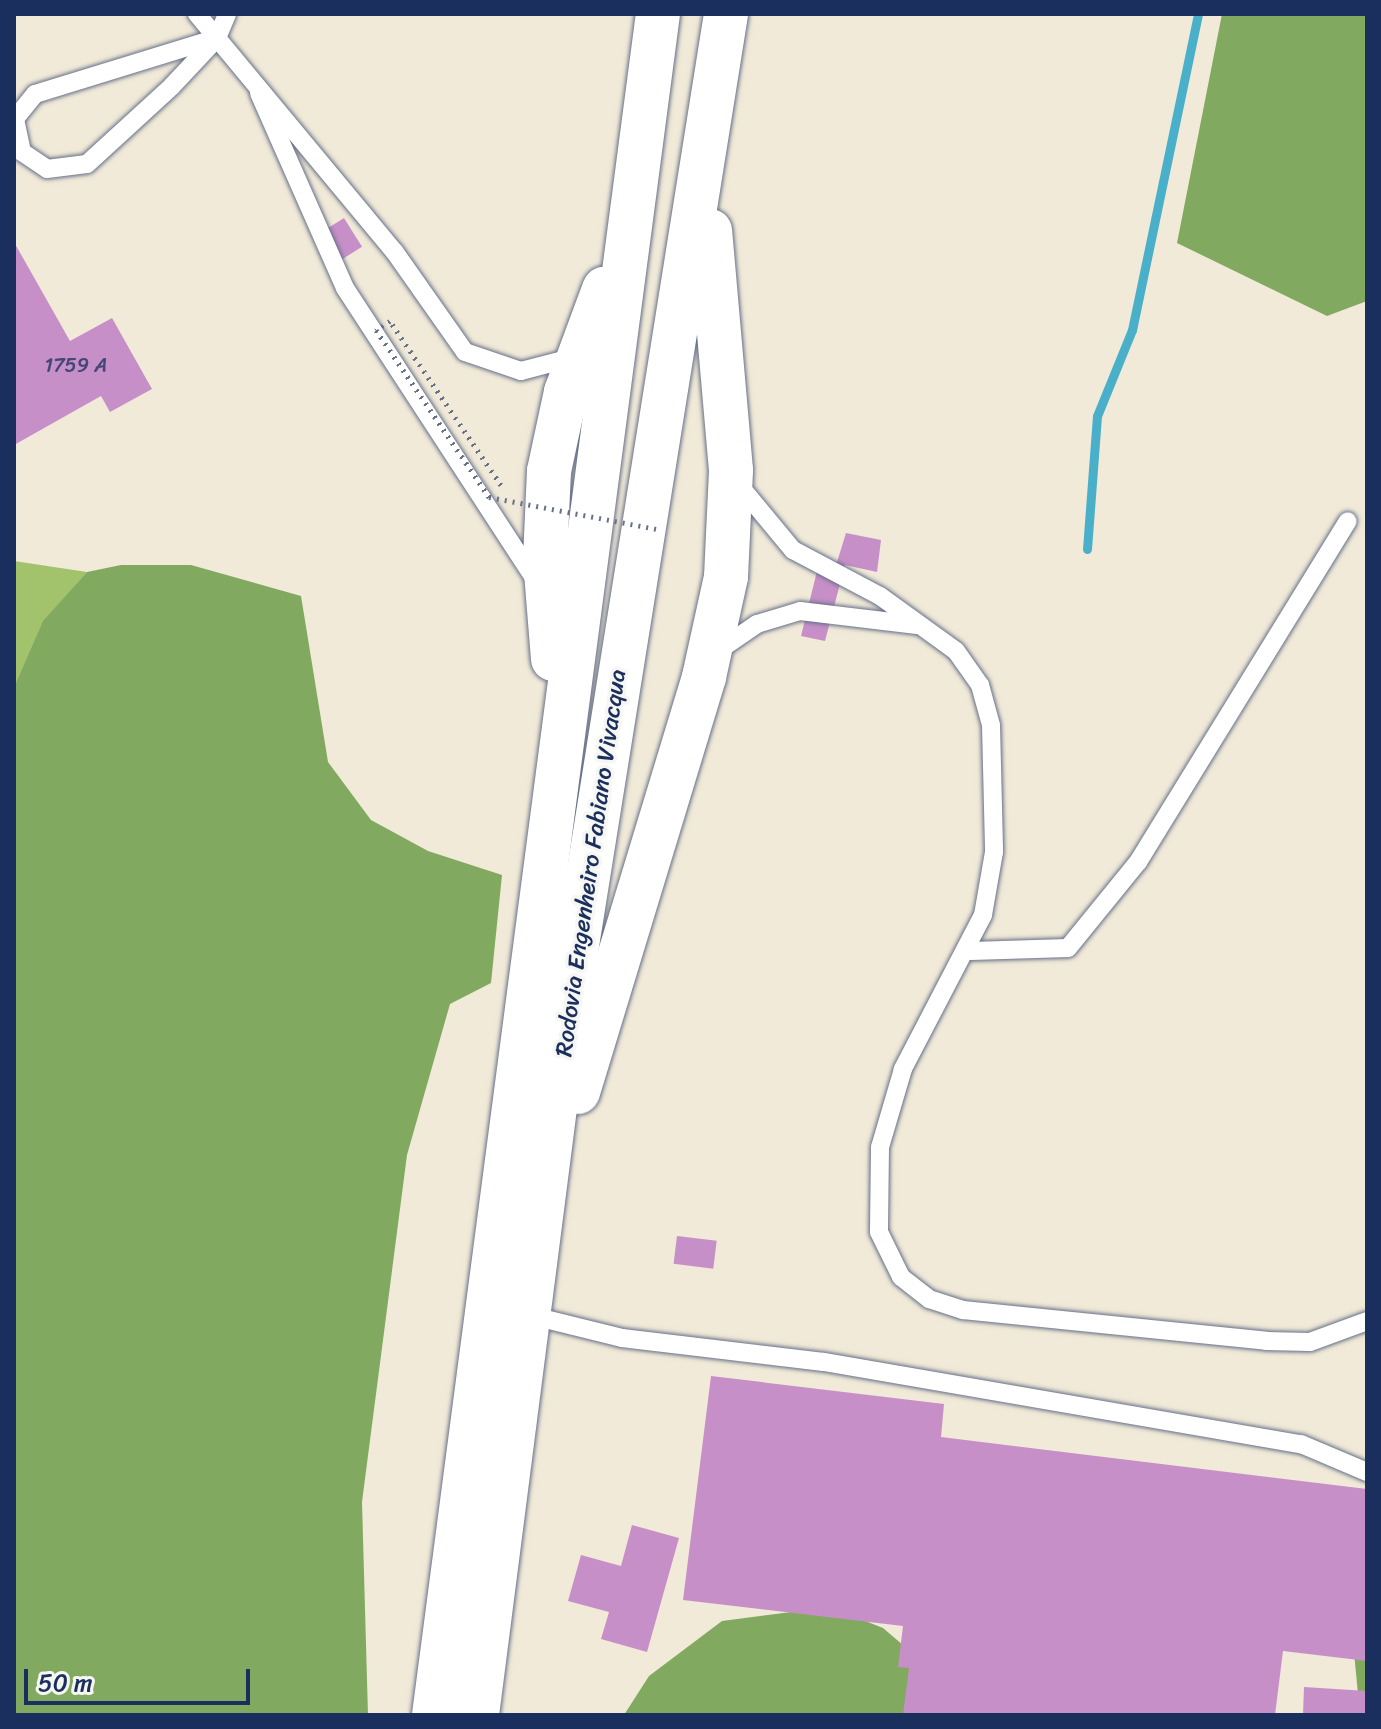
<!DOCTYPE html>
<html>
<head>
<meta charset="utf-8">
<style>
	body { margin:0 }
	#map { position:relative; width:1381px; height:1729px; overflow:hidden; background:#f1ead8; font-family:Sriracha,sans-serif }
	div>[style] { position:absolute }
	.green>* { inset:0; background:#a2c36c }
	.forest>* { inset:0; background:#81a960 }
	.stream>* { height:9px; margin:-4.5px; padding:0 4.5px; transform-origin:4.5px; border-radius:4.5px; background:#4ab0c9 }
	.building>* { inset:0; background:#c78fc7; transform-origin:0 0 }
	.roads { filter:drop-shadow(0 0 2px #667089) drop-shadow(0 0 2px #667089) }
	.service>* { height:18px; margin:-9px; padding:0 9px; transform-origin:9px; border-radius:9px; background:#fff }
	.trunk>* { height:44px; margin:-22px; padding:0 22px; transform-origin:22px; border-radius:22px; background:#fff }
	.path-bridge>* { height:5px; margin-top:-2.5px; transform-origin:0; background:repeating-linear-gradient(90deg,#667089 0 2px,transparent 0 8px) }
	span { translate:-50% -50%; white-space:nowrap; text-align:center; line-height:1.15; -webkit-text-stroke:7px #f6f6f2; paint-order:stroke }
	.number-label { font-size:20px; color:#464778 }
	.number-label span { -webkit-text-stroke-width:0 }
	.street-label { font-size:24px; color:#1b2f5e }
	.frame { position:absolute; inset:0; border:16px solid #1b2f5e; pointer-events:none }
	.scale { position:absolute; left:24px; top:1669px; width:226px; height:36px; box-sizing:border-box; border:4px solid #1b2f5e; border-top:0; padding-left:10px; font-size:24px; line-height:28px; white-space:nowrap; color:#1b2f5e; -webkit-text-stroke:6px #f6f6f2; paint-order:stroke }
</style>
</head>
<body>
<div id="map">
	<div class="green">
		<i style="clip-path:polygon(14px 561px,87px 572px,43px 622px,14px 687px)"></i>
	</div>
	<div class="forest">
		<i style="clip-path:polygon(1222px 14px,1367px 14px,1367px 301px,1327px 316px,1177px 243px)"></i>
		<i style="clip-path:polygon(121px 565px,191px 565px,301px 596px,328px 762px,371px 820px,428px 851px,502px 875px,491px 983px,450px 1004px,407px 1155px,362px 1502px,368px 1715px,14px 1715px,14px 687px,43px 621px,87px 572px)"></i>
		<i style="clip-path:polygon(1367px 1563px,1367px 1715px,1360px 1715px,1352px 1631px)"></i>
		<i style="clip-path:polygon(830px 1607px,883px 1628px,985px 1715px,624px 1715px,649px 1676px,722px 1621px)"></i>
	</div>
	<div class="stream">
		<i style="left:1087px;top:549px;width:133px;rotate:-85.7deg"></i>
		<i style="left:1097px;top:416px;width:93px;rotate:-67.9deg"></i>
		<i style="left:1132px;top:330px;width:323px;rotate:-78.2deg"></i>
	</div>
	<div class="building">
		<i style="left:344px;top:218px;width:34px;height:24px;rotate:58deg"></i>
		<i style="clip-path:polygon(14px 242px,70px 341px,112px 318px,152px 389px,110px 412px,101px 396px,14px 445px)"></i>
		<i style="clip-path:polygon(846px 533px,881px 540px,877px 572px,845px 565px,825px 641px,801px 636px,820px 559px,837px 562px)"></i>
		<i style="left:677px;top:1236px;width:40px;height:28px;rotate:7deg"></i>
		<i style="clip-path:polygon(711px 1376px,944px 1404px,941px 1437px,1367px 1489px,1367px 1661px,1283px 1651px,1275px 1715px,903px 1715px,909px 1668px,898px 1667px,903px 1626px,683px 1600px)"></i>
		<i style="clip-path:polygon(632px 1525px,679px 1538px,647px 1652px,601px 1639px,609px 1612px,568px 1601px,581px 1555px,621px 1566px)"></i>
		<i style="clip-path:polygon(1304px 1687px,1367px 1691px,1367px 1715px,1303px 1715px)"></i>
	</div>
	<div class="roads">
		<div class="service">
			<i style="left:197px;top:14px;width:308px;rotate:50.3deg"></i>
			<i style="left:394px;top:251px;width:123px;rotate:54.9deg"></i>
			<i style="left:465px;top:352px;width:59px;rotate:18.7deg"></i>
			<i style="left:521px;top:371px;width:52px;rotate:-14.6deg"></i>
			<i style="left:217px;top:38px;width:190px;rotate:162.9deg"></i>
			<i style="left:35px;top:94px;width:32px;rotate:129deg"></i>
			<i style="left:15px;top:119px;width:34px;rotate:78deg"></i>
			<i style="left:22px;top:152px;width:30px;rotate:34deg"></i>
			<i style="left:47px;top:169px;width:40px;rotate:-7.1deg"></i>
			<i style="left:87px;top:164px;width:115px;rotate:-42.5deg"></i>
			<i style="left:172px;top:86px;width:66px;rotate:-46.8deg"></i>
			<i style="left:217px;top:38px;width:26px;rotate:-67deg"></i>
			<i style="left:259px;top:93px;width:213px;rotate:66.2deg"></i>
			<i style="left:345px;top:288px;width:352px;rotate:56.9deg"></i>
			<i style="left:739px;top:485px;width:85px;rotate:50.3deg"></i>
			<i style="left:793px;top:550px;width:98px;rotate:27.9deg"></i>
			<i style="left:880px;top:596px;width:94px;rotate:35.9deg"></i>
			<i style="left:956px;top:651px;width:42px;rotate:54.8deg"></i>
			<i style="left:980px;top:685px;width:41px;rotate:74.6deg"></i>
			<i style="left:991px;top:725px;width:127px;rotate:88.6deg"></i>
			<i style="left:994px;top:852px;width:64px;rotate:99.9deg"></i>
			<i style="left:983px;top:915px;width:174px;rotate:117.5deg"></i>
			<i style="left:903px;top:1069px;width:81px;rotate:106.4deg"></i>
			<i style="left:880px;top:1147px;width:85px;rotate:90.7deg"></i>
			<i style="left:879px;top:1232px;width:50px;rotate:63.9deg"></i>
			<i style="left:901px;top:1277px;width:36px;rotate:38deg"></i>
			<i style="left:929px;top:1299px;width:36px;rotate:18deg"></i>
			<i style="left:963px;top:1310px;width:305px;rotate:5.8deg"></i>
			<i style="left:1266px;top:1341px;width:44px;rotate:1.3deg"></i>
			<i style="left:1310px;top:1342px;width:61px;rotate:-20.2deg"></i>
			<i style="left:719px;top:650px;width:46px;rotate:-34.4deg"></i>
			<i style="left:757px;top:624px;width:45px;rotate:-16.8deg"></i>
			<i style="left:800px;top:611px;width:118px;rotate:6.8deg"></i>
			<i style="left:971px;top:951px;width:97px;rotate:-1.8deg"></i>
			<i style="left:1068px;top:948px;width:111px;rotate:-50.9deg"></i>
			<i style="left:1138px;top:862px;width:400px;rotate:-58.4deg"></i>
			<i style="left:529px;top:1315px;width:96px;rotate:13.9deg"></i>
			<i style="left:622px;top:1338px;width:203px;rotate:6.8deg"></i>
			<i style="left:824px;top:1362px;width:484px;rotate:9.8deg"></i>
			<i style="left:1301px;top:1444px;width:72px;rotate:23deg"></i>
		</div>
		<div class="trunk">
			<i style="left:553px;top:659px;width:100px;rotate:-94.6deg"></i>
			<i style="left:545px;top:559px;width:88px;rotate:-87.4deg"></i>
			<i style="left:549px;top:471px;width:81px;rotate:-77.9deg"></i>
			<i style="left:566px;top:392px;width:110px;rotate:-69.7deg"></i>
			<i style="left:578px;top:1092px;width:434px;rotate:-73.1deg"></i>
			<i style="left:704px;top:677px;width:102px;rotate:-77.6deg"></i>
			<i style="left:726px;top:577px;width:107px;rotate:-87.3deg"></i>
			<i style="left:731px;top:470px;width:240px;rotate:-95deg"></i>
			<i style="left:434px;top:1715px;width:1716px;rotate:-82.5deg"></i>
			<i style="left:477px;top:1715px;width:738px;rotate:-82.68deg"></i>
			<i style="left:571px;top:983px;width:981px;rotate:-80.91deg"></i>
		</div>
	</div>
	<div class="path-bridge">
		<i style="left:501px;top:485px;width:198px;rotate:-124.1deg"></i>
		<i style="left:390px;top:321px;width:17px;rotate:147deg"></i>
		<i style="left:376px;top:330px;width:202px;rotate:55.9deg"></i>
		<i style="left:489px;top:497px;width:170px;rotate:10.8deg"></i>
	</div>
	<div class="number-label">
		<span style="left:76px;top:365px">1759 A</span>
	</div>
	<div class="street-label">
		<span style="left:591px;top:863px;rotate:-82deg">Rodovia Engenheiro Fabiano Vivacqua</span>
	</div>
	<div class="frame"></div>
	<div class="scale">50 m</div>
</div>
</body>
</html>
